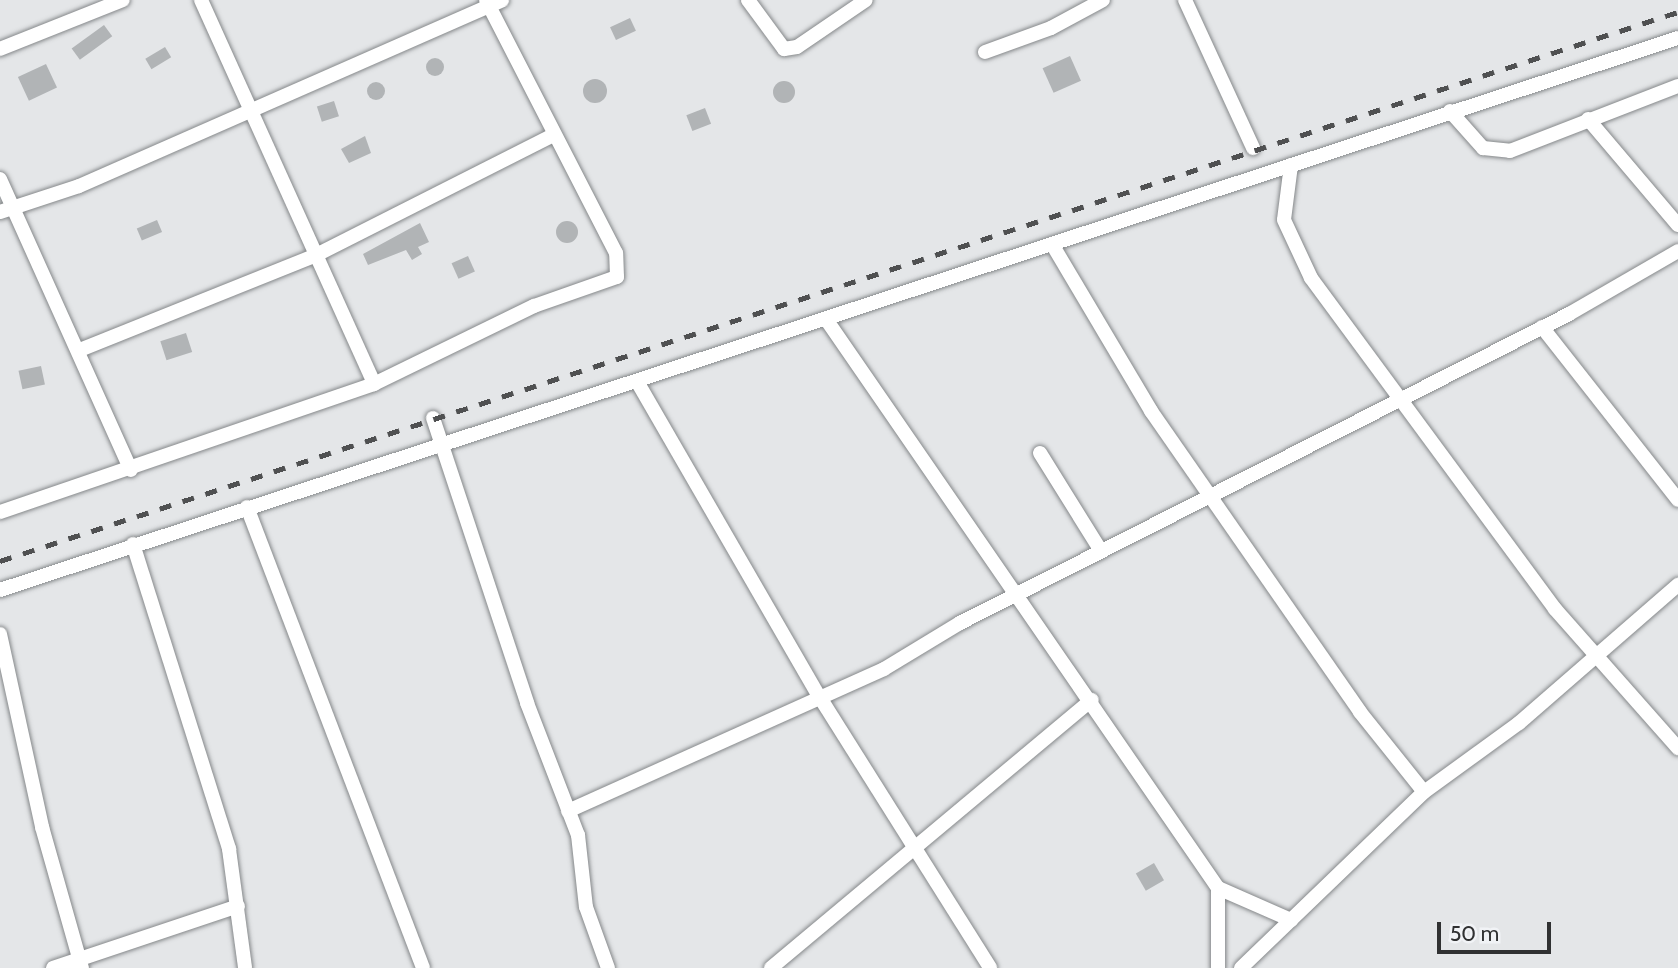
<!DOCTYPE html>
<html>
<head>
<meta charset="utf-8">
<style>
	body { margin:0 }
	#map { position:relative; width:1678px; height:968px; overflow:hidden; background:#e4e6e8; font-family:Cabin,sans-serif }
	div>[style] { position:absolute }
	.building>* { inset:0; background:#b1b4b6; transform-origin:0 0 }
	.round { border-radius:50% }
	.roads { filter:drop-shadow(0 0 2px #85888a) drop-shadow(0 0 2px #85888a) }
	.street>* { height:14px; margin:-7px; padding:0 7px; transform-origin:7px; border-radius:7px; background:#fff }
	.rail>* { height:4.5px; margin-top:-2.25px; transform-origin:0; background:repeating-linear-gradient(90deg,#4f5051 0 12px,transparent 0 24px) }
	span { translate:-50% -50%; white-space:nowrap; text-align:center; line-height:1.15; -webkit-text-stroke:7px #f1f3f6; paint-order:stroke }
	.scale { position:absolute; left:1437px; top:922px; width:114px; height:32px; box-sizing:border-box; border:4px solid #303132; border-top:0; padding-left:9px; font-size:21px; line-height:24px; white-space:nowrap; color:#303132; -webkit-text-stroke:5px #f1f3f6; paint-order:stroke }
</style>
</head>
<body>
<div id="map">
	<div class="building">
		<i style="left:630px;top:18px;width:14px;height:22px;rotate:65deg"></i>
		<i style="left:104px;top:25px;width:14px;height:40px;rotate:54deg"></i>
		<i style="left:165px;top:47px;width:12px;height:23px;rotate:59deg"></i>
		<i style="left:1070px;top:56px;width:27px;height:30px;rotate:66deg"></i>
		<i class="round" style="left:426px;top:58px;width:18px;height:18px"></i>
		<i style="left:46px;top:64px;width:26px;height:31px;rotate:65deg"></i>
		<i class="round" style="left:583px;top:79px;width:24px;height:24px"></i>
		<i class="round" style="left:773px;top:81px;width:22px;height:22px"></i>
		<i class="round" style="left:367px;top:82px;width:18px;height:18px"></i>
		<i style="left:334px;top:101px;width:16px;height:18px;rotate:72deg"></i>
		<i style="left:705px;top:108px;width:17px;height:20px;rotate:69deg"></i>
		<i style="clip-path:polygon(365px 136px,371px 153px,349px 163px,341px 149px)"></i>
		<i style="left:157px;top:220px;width:13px;height:22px;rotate:67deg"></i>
		<i class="round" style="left:556px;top:221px;width:22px;height:22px"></i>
		<i style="clip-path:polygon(420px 223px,429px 242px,418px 247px,422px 254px,412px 260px,406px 250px,368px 265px,363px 254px)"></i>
		<i style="left:468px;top:256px;width:17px;height:18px;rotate:66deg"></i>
		<i style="left:186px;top:333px;width:20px;height:27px;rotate:72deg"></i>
		<i style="left:41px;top:366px;width:19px;height:23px;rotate:78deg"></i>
		<i style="left:1154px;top:863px;width:20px;height:21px;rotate:60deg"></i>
	</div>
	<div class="roads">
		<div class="street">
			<i style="left:201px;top:0;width:421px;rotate:65.7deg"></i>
			<i style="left:748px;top:0;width:61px;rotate:53.7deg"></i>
			<i style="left:784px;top:49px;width:13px;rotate:-9deg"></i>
			<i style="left:797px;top:47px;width:83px;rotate:-34.3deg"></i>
			<i style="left:1185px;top:0;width:163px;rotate:65.3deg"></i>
			<i style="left:0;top:49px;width:132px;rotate:-21.7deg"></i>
			<i style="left:985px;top:52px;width:70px;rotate:-20deg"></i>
			<i style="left:1051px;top:28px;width:59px;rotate:-28.3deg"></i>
			<i style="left:1450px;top:111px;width:50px;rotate:48.3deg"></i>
			<i style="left:1483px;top:148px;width:27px;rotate:6deg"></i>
			<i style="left:1510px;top:151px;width:180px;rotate:-21.2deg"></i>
			<i style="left:1588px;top:119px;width:139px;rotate:49.7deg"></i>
			<i style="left:1291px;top:165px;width:55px;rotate:97.3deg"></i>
			<i style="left:1284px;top:220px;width:64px;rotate:65deg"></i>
			<i style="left:1311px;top:278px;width:411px;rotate:53.6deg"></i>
			<i style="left:1555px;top:609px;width:186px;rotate:48.5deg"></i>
			<i style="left:0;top:179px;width:319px;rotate:65.8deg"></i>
			<i style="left:0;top:212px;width:83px;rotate:-18.2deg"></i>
			<i style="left:79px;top:186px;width:462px;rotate:-23.7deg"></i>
			<i style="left:1052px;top:244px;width:194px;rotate:59.3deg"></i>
			<i style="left:1151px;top:411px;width:366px;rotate:55.2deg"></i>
			<i style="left:1360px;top:712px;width:102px;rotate:51.3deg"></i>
			<i style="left:828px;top:322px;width:687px;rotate:55.43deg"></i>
			<i style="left:1218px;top:888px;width:80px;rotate:23.7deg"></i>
			<i style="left:1542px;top:327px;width:220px;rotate:51.8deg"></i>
			<i style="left:80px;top:350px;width:254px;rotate:-21.9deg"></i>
			<i style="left:316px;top:255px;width:264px;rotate:-26.8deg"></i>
			<i style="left:638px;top:383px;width:362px;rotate:60deg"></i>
			<i style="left:819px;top:696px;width:321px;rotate:57.8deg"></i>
			<i style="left:433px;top:418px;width:300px;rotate:71.7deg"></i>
			<i style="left:527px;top:703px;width:142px;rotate:68.9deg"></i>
			<i style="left:578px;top:835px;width:72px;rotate:83.7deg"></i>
			<i style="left:586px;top:907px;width:65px;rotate:70.2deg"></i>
			<i style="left:1040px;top:453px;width:115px;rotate:58.1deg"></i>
			<i style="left:247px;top:507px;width:493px;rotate:69.1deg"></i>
			<i style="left:0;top:512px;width:395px;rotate:-18.9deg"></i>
			<i style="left:374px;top:384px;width:178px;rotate:-26deg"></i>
			<i style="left:534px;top:306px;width:88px;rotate:-19.3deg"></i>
			<i style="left:617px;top:277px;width:24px;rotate:-92deg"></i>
			<i style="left:616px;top:253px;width:284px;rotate:-117.2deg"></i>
			<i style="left:133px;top:544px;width:320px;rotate:72.5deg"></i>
			<i style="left:229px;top:849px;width:120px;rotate:82.3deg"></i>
			<i style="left:0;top:590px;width:1766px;rotate:-18.21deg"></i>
			<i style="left:0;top:634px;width:198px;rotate:77.7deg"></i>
			<i style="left:42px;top:827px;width:147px;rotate:74.2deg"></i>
			<i style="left:568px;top:811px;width:346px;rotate:-24.2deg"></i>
			<i style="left:884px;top:669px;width:89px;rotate:-31.2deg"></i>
			<i style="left:960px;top:623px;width:683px;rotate:-26.9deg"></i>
			<i style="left:1569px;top:314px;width:126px;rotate:-30deg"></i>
			<i style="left:53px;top:968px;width:195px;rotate:-18.5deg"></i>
			<i style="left:771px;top:968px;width:418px;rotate:-39.9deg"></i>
			<i style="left:1218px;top:968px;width:80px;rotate:-90deg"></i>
			<i style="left:1241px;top:968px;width:254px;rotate:-43.9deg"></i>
			<i style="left:1424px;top:792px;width:117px;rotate:-36deg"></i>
			<i style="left:1519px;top:723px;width:211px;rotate:-41deg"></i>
		</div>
	</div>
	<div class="rail">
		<i style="left:0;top:561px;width:1766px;rotate:-18.12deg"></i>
	</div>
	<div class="scale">50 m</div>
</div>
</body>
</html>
